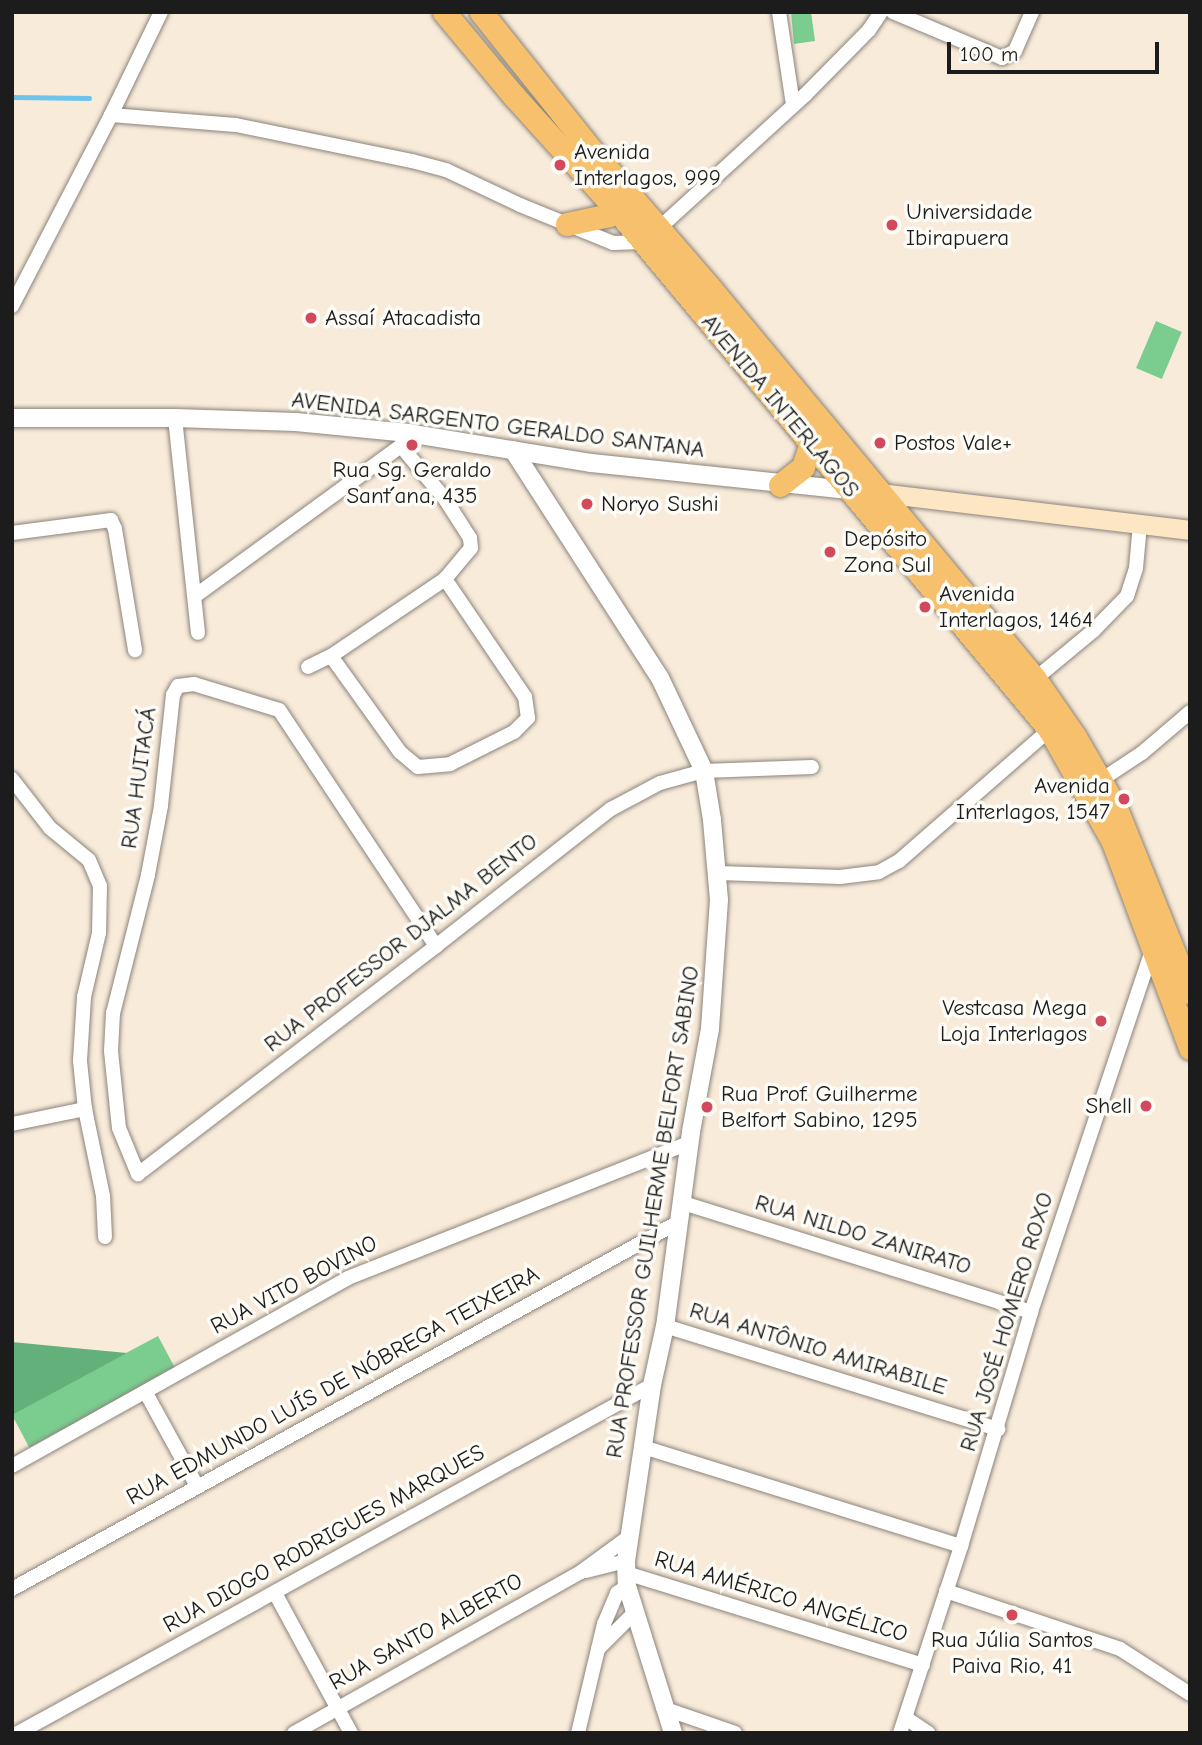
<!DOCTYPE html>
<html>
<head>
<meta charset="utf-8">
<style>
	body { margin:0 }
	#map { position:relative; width:1202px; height:1745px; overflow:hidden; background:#f9ebda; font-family:"Comic Neue",sans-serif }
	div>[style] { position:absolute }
	.green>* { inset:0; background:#7bcd8f; transform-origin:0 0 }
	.forest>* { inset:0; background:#64b07a }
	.stream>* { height:4.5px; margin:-2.25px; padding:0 2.25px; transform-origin:2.25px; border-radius:2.25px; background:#6ec3ea }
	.roads { filter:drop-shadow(0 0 2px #8a847b) drop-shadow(0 0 2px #8a847b) }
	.minor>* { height:14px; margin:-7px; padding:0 7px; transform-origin:7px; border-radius:7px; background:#fff }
	.tertiary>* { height:18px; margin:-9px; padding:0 9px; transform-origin:9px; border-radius:9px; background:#fff }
	.secondary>* { height:19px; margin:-9.5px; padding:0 9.5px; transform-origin:9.5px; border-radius:9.5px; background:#fce6c4 }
	.primary>* { height:23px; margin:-11.5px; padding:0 11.5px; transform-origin:11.5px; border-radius:11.5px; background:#f7c06c }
	.dots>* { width:19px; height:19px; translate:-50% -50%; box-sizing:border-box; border:4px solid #fdfcf7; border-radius:50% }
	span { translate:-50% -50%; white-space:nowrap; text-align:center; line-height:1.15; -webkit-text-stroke:7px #fdfcf7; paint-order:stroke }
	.poi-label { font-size:23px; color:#1c1c1c }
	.left { translate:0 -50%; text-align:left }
	.right { translate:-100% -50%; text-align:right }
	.street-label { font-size:23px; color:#1c1c1c }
	.frame { position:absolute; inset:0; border:14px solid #1c1c1c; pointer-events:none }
	.scale { position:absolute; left:947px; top:42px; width:212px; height:32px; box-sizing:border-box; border:4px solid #1c1c1c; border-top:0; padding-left:9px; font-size:21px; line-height:24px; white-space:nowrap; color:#1c1c1c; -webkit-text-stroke:5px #fdfcf7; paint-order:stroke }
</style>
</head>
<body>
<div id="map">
	<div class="green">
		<i style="clip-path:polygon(791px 12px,811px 12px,815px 41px,794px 44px)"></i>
		<i style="left:1156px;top:321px;width:28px;height:51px;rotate:23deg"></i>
		<i style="left:158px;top:1336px;width:38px;height:166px;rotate:62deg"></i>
	</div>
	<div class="forest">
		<i style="clip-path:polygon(12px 1342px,74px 1348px,127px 1353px,12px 1415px)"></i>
	</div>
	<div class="stream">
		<i style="left:12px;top:97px;width:77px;rotate:0.7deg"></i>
	</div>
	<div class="roads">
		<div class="minor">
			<i style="left:779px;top:12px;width:94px;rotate:81.4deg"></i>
			<i style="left:893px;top:12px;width:118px;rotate:22.9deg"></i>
			<i style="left:1002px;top:58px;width:15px;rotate:-28deg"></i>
			<i style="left:1015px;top:51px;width:43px;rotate:-66.4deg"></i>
			<i style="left:111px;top:115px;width:125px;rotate:4.6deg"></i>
			<i style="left:236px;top:125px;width:180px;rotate:11.6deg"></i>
			<i style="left:412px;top:161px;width:35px;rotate:15deg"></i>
			<i style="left:446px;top:170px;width:82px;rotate:25.3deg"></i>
			<i style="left:520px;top:205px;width:100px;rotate:22.2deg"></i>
			<i style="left:613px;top:243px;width:31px;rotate:-2deg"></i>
			<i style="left:644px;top:242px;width:218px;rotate:-42.4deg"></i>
			<i style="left:805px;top:95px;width:91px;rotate:-45.4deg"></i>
			<i style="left:869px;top:30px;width:22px;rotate:-56deg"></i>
			<i style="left:12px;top:306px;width:215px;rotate:-62.6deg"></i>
			<i style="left:111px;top:115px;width:114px;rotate:-64.1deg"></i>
			<i style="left:175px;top:418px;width:216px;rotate:83.9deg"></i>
			<i style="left:12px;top:533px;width:100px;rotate:-7.5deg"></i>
			<i style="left:111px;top:520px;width:10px;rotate:66deg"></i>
			<i style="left:115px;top:529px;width:123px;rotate:80.6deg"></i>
			<i style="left:195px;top:596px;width:255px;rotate:-36.1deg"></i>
			<i style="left:401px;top:446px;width:6px;rotate:-59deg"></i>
			<i style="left:331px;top:656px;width:118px;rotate:54.3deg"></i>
			<i style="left:400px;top:752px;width:23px;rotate:40deg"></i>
			<i style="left:418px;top:767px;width:32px;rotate:-5deg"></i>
			<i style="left:450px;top:764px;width:72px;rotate:-26.6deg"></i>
			<i style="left:514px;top:732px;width:20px;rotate:-45deg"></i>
			<i style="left:528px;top:718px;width:21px;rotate:-98deg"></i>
			<i style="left:525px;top:697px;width:143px;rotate:-124.1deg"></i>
			<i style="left:308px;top:667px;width:25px;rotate:-26deg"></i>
			<i style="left:331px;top:656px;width:138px;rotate:-34deg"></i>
			<i style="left:445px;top:579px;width:40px;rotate:-50deg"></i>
			<i style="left:471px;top:548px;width:10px;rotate:-96deg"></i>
			<i style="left:470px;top:538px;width:46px;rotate:-122.7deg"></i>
			<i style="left:445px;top:499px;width:69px;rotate:-129.7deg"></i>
			<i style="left:1035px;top:679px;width:75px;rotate:-39.6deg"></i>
			<i style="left:1093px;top:631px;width:49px;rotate:-45.8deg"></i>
			<i style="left:1127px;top:596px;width:29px;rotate:-72deg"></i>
			<i style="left:1136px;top:568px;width:44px;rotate:-84.8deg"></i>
			<i style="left:12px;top:779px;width:62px;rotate:52.2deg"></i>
			<i style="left:50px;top:828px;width:50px;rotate:39.4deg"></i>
			<i style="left:89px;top:860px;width:28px;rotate:67deg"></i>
			<i style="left:100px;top:886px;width:47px;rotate:91.2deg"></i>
			<i style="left:99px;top:933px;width:66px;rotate:103.2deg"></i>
			<i style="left:84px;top:997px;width:64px;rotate:93.6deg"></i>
			<i style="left:80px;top:1061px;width:48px;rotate:84.1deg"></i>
			<i style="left:85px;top:1109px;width:89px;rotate:78.3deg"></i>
			<i style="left:103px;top:1196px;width:41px;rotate:87.2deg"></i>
			<i style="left:1101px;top:780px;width:49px;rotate:-33.4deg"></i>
			<i style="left:1142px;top:753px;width:63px;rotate:-40.5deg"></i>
			<i style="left:718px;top:873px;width:122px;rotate:1.9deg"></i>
			<i style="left:840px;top:877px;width:39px;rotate:-7deg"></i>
			<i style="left:879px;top:872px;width:23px;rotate:-29deg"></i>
			<i style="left:899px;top:861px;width:206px;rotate:-41.1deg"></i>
			<i style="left:436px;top:946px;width:283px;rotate:-123.6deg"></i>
			<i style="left:279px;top:710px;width:89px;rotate:-163deg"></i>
			<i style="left:194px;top:684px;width:16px;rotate:173deg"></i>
			<i style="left:178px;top:686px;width:10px;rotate:119deg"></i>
			<i style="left:173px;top:695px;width:112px;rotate:96.2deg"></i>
			<i style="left:161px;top:806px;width:70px;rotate:100.7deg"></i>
			<i style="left:148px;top:875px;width:142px;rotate:104.2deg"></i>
			<i style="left:113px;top:1013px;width:38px;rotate:93deg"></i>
			<i style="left:111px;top:1051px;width:77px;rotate:84.1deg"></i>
			<i style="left:119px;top:1128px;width:50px;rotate:67.6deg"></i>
			<i style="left:138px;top:1174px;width:375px;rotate:-37.4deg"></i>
			<i style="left:436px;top:946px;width:222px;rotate:-38.1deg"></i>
			<i style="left:611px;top:809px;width:55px;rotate:-28deg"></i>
			<i style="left:660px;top:783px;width:46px;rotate:-15.3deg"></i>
			<i style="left:704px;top:771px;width:108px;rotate:-2.1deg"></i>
			<i style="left:12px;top:1124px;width:75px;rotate:-11.6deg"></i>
			<i style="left:680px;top:1202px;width:368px;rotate:17.4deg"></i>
			<i style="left:665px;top:1326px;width:349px;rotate:17.2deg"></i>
			<i style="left:146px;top:1393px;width:106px;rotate:61.3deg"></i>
			<i style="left:643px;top:1447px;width:333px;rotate:17.3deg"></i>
			<i style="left:12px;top:1466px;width:385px;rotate:-29.2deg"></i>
			<i style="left:348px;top:1278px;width:367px;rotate:-21.6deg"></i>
			<i style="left:586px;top:1571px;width:41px;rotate:-14deg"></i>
			<i style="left:626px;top:1573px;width:311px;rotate:17.2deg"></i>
			<i style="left:12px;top:1589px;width:759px;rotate:-28.83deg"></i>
			<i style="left:946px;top:1591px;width:183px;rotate:18.4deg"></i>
			<i style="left:1120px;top:1649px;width:83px;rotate:32.7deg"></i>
			<i style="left:275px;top:1593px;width:159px;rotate:61.5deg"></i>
			<i style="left:598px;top:1649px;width:51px;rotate:-45deg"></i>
			<i style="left:663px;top:1708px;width:76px;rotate:19.1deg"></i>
			<i style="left:906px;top:1718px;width:27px;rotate:34deg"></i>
			<i style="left:18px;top:1733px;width:723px;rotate:-28.76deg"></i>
			<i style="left:294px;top:1733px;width:329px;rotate:-29.3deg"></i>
			<i style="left:581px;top:1572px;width:61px;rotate:-36.3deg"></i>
			<i style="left:578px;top:1733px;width:112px;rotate:-76.6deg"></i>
			<i style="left:604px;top:1624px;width:34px;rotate:-67deg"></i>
			<i style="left:617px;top:1593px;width:12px;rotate:-35deg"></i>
			<i style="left:900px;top:1733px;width:197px;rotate:-71.9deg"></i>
			<i style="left:961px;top:1546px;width:244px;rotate:-73.3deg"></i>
			<i style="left:1031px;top:1312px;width:384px;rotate:-71.5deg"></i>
		</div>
		<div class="tertiary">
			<i style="left:12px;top:418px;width:163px"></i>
			<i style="left:175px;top:418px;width:121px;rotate:1.9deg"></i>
			<i style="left:296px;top:422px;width:113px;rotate:5.6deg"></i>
			<i style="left:408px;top:433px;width:185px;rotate:9.3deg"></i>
			<i style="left:591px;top:463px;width:260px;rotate:6deg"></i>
			<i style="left:513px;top:450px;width:271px;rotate:57.2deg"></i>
			<i style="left:660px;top:678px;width:103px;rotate:64.7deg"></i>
			<i style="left:704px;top:771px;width:50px;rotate:80.7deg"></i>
			<i style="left:712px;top:820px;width:80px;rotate:85deg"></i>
			<i style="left:719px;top:900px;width:129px;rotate:94deg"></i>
			<i style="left:710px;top:1029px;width:105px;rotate:100.5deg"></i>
			<i style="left:691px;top:1132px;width:196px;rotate:97.6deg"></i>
			<i style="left:665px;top:1326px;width:60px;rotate:102.4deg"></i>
			<i style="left:652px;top:1385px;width:178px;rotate:98.4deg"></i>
			<i style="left:626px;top:1561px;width:25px;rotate:88deg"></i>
			<i style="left:627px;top:1586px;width:154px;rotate:72.6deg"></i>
		</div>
		<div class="secondary">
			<i style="left:872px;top:492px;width:320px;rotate:6.8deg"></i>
		</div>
		<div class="primary">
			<i style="left:444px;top:12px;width:108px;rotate:50.3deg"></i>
			<i style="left:513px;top:95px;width:154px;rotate:47.9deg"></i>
			<i style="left:616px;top:209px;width:678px;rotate:50.21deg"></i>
			<i style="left:1050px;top:730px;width:129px;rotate:60.6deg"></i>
			<i style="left:1113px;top:842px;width:220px;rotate:69.5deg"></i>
			<i style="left:481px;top:12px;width:176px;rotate:51.4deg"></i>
			<i style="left:591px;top:150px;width:184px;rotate:49.2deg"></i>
			<i style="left:711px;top:289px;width:507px;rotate:50.28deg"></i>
			<i style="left:1035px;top:679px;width:70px;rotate:55.4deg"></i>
			<i style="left:1075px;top:737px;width:80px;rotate:59.9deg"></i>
			<i style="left:1115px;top:806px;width:201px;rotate:68.1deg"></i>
			<i style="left:567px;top:224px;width:43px;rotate:-12.1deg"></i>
			<i style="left:609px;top:215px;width:23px;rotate:-52deg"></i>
			<i style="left:780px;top:485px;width:29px;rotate:-38deg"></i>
			<i style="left:803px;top:467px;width:25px;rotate:-72deg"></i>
		</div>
	</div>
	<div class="dots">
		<i style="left:560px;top:165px;background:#d1495b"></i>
		<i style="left:892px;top:225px;background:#d1495b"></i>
		<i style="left:311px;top:318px;background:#d1495b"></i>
		<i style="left:880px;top:443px;background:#d1495b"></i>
		<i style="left:412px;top:445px;background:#d1495b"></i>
		<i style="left:587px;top:504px;background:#d1495b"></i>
		<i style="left:830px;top:552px;background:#d1495b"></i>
		<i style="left:925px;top:607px;background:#d1495b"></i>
		<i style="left:1124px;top:799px;background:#d1495b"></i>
		<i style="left:1101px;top:1021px;background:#d1495b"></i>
		<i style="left:1146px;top:1106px;background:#d1495b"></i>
		<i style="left:707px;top:1107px;background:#d1495b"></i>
		<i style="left:1012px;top:1615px;background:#d1495b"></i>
	</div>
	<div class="poi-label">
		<span class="left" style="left:574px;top:165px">Avenida<br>Interlagos, 999</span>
		<span class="left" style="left:906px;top:225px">Universidade<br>Ibirapuera</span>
		<span class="left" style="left:325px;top:318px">Assaí Atacadista</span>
		<span class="left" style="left:894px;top:443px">Postos Vale+</span>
		<span style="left:412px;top:483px">Rua Sg. Geraldo<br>Sant´ana, 435</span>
		<span class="left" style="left:601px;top:504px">Noryo Sushi</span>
		<span class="left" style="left:844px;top:552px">Depósito<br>Zona Sul</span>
		<span class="left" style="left:939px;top:607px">Avenida<br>Interlagos, 1464</span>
		<span class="right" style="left:1110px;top:799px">Avenida<br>Interlagos, 1547</span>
		<span class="right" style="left:1087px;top:1021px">Vestcasa Mega<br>Loja Interlagos</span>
		<span class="left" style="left:721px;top:1107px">Rua Prof. Guilherme<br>Belfort Sabino, 1295</span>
		<span class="right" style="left:1132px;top:1106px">Shell</span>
		<span style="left:1012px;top:1653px">Rua Júlia Santos<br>Paiva Rio, 41</span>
	</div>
	<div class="street-label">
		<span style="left:780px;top:406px;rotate:50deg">AVENIDA INTERLAGOS</span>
		<span style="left:498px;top:425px;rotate:7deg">AVENIDA SARGENTO GERALDO SANTANA</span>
		<span style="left:139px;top:778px;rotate:-82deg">RUA HUITACÁ</span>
		<span style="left:401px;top:943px;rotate:-38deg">RUA PROFESSOR DJALMA BENTO</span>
		<span style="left:653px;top:1212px;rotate:-81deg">RUA PROFESSOR GUILHERME BELFORT SABINO</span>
		<span style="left:863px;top:1235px;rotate:17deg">RUA NILDO ZANIRATO</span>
		<span style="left:294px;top:1285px;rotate:-28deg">RUA VITO BOVINO</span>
		<span style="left:1007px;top:1322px;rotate:-73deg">RUA JOSÉ HOMERO ROXO</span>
		<span style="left:818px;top:1349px;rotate:17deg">RUA ANTÔNIO AMIRABILE</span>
		<span style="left:333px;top:1386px;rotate:-29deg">RUA EDMUNDO LUÍS DE NÓBREGA TEIXEIRA</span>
		<span style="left:324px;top:1539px;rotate:-29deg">RUA DIOGO RODRIGUES MARQUES</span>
		<span style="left:781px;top:1597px;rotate:17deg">RUA AMÉRICO ANGÉLICO</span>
		<span style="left:426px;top:1632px;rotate:-29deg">RUA SANTO ALBERTO</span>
	</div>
	<div class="frame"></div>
	<div class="scale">100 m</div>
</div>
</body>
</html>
